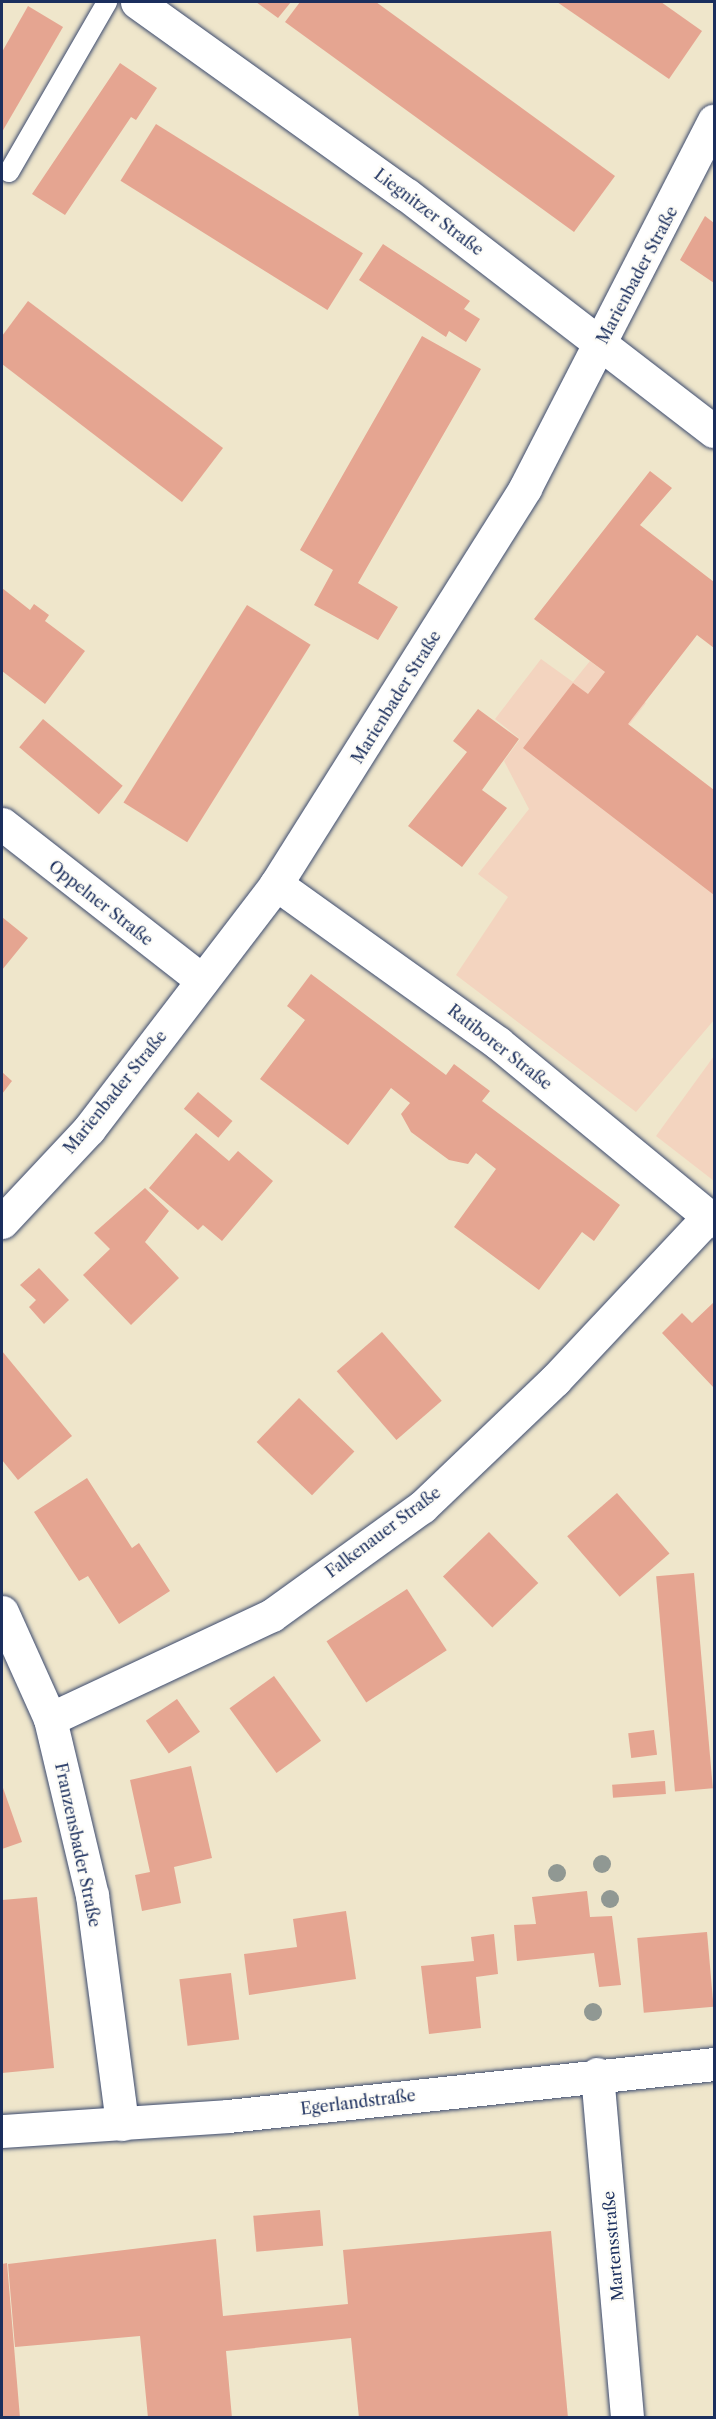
<!DOCTYPE html>
<html>
<head>
<meta charset="utf-8">
<style>
	body { margin:0 }
	#map { position:relative; width:716px; height:2419px; overflow:hidden; background:#efe6cb; font-family:"Libre Caslon Text",serif }
	div>[style] { position:absolute }
	.built>* { inset:0; background:#f3d4bf }
	.building>* { inset:0; background:#e5a591; transform-origin:0 0 }
	.roads { filter:drop-shadow(0 0 2px #3b4a6e) drop-shadow(0 0 2px #3b4a6e) }
	.lane>* { height:20px; margin:-10px; padding:0 10px; transform-origin:10px; border-radius:10px; background:#fff }
	.street>* { height:33px; margin:-16.5px; padding:0 16.5px; transform-origin:16.5px; border-radius:16.5px; background:#fff }
	.trees>* { width:18px; height:18px; margin:-9px; border-radius:50%; background:#909893 }
	span { translate:-50% -50%; white-space:nowrap; text-align:center; line-height:1.15; -webkit-text-stroke:4.5px #fdfcf7; paint-order:stroke }
	.street-label { font-size:16px; color:#1b2f5e }
	.frame { position:absolute; inset:0; border:3px solid #1b2f5e; pointer-events:none }
</style>
</head>
<body>
<div id="map">
	<div class="built">
		<i style="clip-path:polygon(541px 659px,573px 682px,590px 661px,646px 703px,629px 725px,714px 790px,714px 1020px,636px 1112px,456px 975px,508px 897px,478px 874px,529px 809px,504px 761px,520px 739px,495px 719px)"></i>
		<i style="clip-path:polygon(714px 1056px,714px 1181px,656px 1136px)"></i>
	</div>
	<div class="building">
		<i style="clip-path:polygon(256px 2px,291px 2px,278px 18px)"></i>
		<i style="clip-path:polygon(300px 2px,376px 2px,615px 176px,574px 232px,285px 22px)"></i>
		<i style="clip-path:polygon(557px 2px,661px 2px,702px 31px,669px 79px)"></i>
		<i style="clip-path:polygon(28px 6px,63px 27px,2px 132px,2px 52px)"></i>
		<i style="clip-path:polygon(120px 63px,157px 88px,136px 120px,131px 117px,65px 215px,32px 194px)"></i>
		<i style="left:156px;top:124px;width:244px;height:67px;rotate:32deg"></i>
		<i style="clip-path:polygon(705px 216px,714px 223px,714px 283px,680px 260px)"></i>
		<i style="clip-path:polygon(383px 244px,470px 301px,464px 309px,480px 319px,466px 342px,449px 331px,446px 337px,359px 280px)"></i>
		<i style="clip-path:polygon(28px 301px,223px 448px,182px 502px,2px 364px,2px 336px)"></i>
		<i style="clip-path:polygon(422px 336px,481px 369px,358px 583px,398px 607px,378px 640px,314px 605px,333px 570px,300px 550px)"></i>
		<i style="clip-path:polygon(650px 471px,672px 488px,640px 525px,714px 582px,714px 648px,697px 635px,628px 724px,714px 790px,714px 895px,523px 748px,573px 683px,588px 694px,605px 672px,534px 619px)"></i>
		<i style="clip-path:polygon(2px 588px,30px 610px,34px 604px,49px 615px,45px 621px,85px 651px,45px 704px,2px 671px)"></i>
		<i style="left:247px;top:605px;width:75px;height:233px;rotate:32deg"></i>
		<i style="clip-path:polygon(478px 709px,519px 739px,482px 790px,507px 808px,462px 867px,408px 826px,467px 752px,453px 741px)"></i>
		<i style="left:43px;top:719px;width:104px;height:37px;rotate:40deg"></i>
		<i style="clip-path:polygon(2px 917px,28px 938px,2px 970px)"></i>
		<i style="clip-path:polygon(311px 974px,446px 1075px,454px 1064px,490px 1091px,482px 1101px,620px 1205px,594px 1241px,582px 1232px,539px 1290px,454px 1227px,496px 1169px,476px 1153px,468px 1164px,449px 1160px,411px 1132px,401px 1114px,410px 1103px,391px 1088px,348px 1145px,260px 1079px,305px 1020px,287px 1006px)"></i>
		<i style="clip-path:polygon(2px 1072px,12px 1081px,2px 1094px)"></i>
		<i style="left:198px;top:1092px;width:45px;height:22px;rotate:40deg"></i>
		<i style="clip-path:polygon(196px 1133px,229px 1161px,238px 1151px,273px 1181px,222px 1241px,203px 1225px,198px 1230px,149px 1188px)"></i>
		<i style="clip-path:polygon(145px 1188px,169px 1211px,145px 1242px,179px 1278px,131px 1325px,83px 1275px,110px 1249px,94px 1233px)"></i>
		<i style="clip-path:polygon(39px 1268px,69px 1300px,44px 1324px,29px 1307px,36px 1300px,20px 1285px)"></i>
		<i style="clip-path:polygon(714px 1302px,714px 1388px,662px 1333px,682px 1313px,692px 1323px)"></i>
		<i style="left:382px;top:1332px;width:91px;height:60px;rotate:49deg"></i>
		<i style="clip-path:polygon(2px 1351px,72px 1436px,18px 1480px,2px 1460px)"></i>
		<i style="left:299px;top:1398px;width:77px;height:61px;rotate:44deg"></i>
		<i style="clip-path:polygon(87px 1478px,132px 1548px,139px 1543px,170px 1591px,119px 1624px,88px 1576px,79px 1581px,34px 1512px)"></i>
		<i style="left:617px;top:1493px;width:80px;height:66px;rotate:49deg"></i>
		<i style="left:489px;top:1532px;width:71px;height:64px;rotate:46deg"></i>
		<i style="left:694px;top:1573px;width:216px;height:38px;rotate:85deg"></i>
		<i style="left:407px;top:1589px;width:73px;height:96px;rotate:57deg"></i>
		<i style="left:274px;top:1676px;width:80px;height:55px;rotate:54deg"></i>
		<i style="left:177px;top:1699px;width:40px;height:38px;rotate:55deg"></i>
		<i style="left:654px;top:1730px;width:25px;height:26px;rotate:83deg"></i>
		<i style="clip-path:polygon(191px 1766px,212px 1858px,174px 1867px,181px 1903px,142px 1911px,135px 1875px,150px 1872px,130px 1780px)"></i>
		<i style="left:665px;top:1781px;width:13px;height:53px;rotate:86deg"></i>
		<i style="clip-path:polygon(2px 1785px,22px 1842px,2px 1849px)"></i>
		<i style="clip-path:polygon(587px 1891px,590px 1917px,612px 1916px,621px 1985px,599px 1987px,594px 1953px,517px 1961px,514px 1925px,536px 1924px,532px 1897px)"></i>
		<i style="clip-path:polygon(37px 1897px,54px 2068px,2px 2073px,2px 1900px)"></i>
		<i style="clip-path:polygon(346px 1911px,356px 1979px,249px 1995px,244px 1954px,297px 1947px,293px 1919px)"></i>
		<i style="left:707px;top:1932px;width:75px;height:70px;rotate:85deg"></i>
		<i style="clip-path:polygon(494px 1934px,498px 1974px,476px 1977px,481px 2028px,429px 2034px,421px 1966px,474px 1961px,471px 1937px)"></i>
		<i style="left:231px;top:1973px;width:67px;height:52px;rotate:83deg"></i>
		<i style="left:320px;top:2210px;width:36px;height:67px;rotate:85deg"></i>
		<i style="clip-path:polygon(551px 2231px,568px 2418px,359px 2418px,351px 2338px,226px 2351px,232px 2418px,148px 2418px,140px 2336px,15px 2347px,8px 2264px,216px 2239px,223px 2316px,348px 2304px,343px 2250px)"></i>
		<i style="clip-path:polygon(7px 2263px,20px 2418px,2px 2418px,2px 2264px)"></i>
	</div>
	<div class="roads">
		<div class="lane">
			<i style="left:9px;top:172px;width:196px;rotate:-60deg"></i>
		</div>
		<div class="street">
			<i style="left:137px;top:2px;width:332px;rotate:35.6deg"></i>
			<i style="left:407px;top:195px;width:387px;rotate:37.6deg"></i>
			<i style="left:2px;top:824px;width:254px;rotate:38deg"></i>
			<i style="left:276px;top:884px;width:273px;rotate:35.6deg"></i>
			<i style="left:498px;top:1043px;width:280px;rotate:39.5deg"></i>
			<i style="left:2px;top:1222px;width:127px;rotate:-46.9deg"></i>
			<i style="left:89px;top:1129px;width:308px;rotate:-52.6deg"></i>
			<i style="left:276px;top:884px;width:468px;rotate:-57.8deg"></i>
			<i style="left:525px;top:488px;width:413px;rotate:-62.8deg"></i>
			<i style="left:2px;top:1612px;width:117px;rotate:65.8deg"></i>
			<i style="left:50px;top:1719px;width:181px;rotate:76.6deg"></i>
			<i style="left:92px;top:1895px;width:231px;rotate:82.5deg"></i>
			<i style="left:50px;top:1719px;width:245px;rotate:-25.1deg"></i>
			<i style="left:272px;top:1615px;width:185px;rotate:-35.8deg"></i>
			<i style="left:422px;top:1507px;width:184px;rotate:-43.7deg"></i>
			<i style="left:555px;top:1380px;width:225px;rotate:-46.8deg"></i>
			<i style="left:597px;top:2074px;width:345px;rotate:85deg"></i>
			<i style="left:2px;top:2131px;width:226px;rotate:-3.8deg"></i>
			<i style="left:228px;top:2116px;width:489px;rotate:-6.1deg"></i>
		</div>
	</div>
	<div class="trees">
		<i style="left:602px;top:1864px"></i>
		<i style="left:557px;top:1873px"></i>
		<i style="left:610px;top:1899px"></i>
		<i style="left:593px;top:2012px"></i>
	</div>
	<div class="street-label">
		<span style="left:429px;top:212px;rotate:37deg">Liegnitzer Straße</span>
		<span style="left:637px;top:275px;rotate:-62deg">Marienbader Straße</span>
		<span style="left:396px;top:697px;rotate:-58deg">Marienbader Straße</span>
		<span style="left:101px;top:903px;rotate:38deg">Oppelner Straße</span>
		<span style="left:500px;top:1047px;rotate:38deg">Ratiborer Straße</span>
		<span style="left:115px;top:1092px;rotate:-51deg">Marienbader Straße</span>
		<span style="left:383px;top:1532px;rotate:-37deg">Falkenauer Straße</span>
		<span style="left:78px;top:1845px;rotate:78deg">Franzensbader Straße</span>
		<span style="left:358px;top:2102px;rotate:-7deg">Egerlandstraße</span>
		<span style="left:613px;top:2246px;rotate:-95deg">Martensstraße</span>
	</div>
	<div class="frame"></div>
</div>
</body>
</html>
